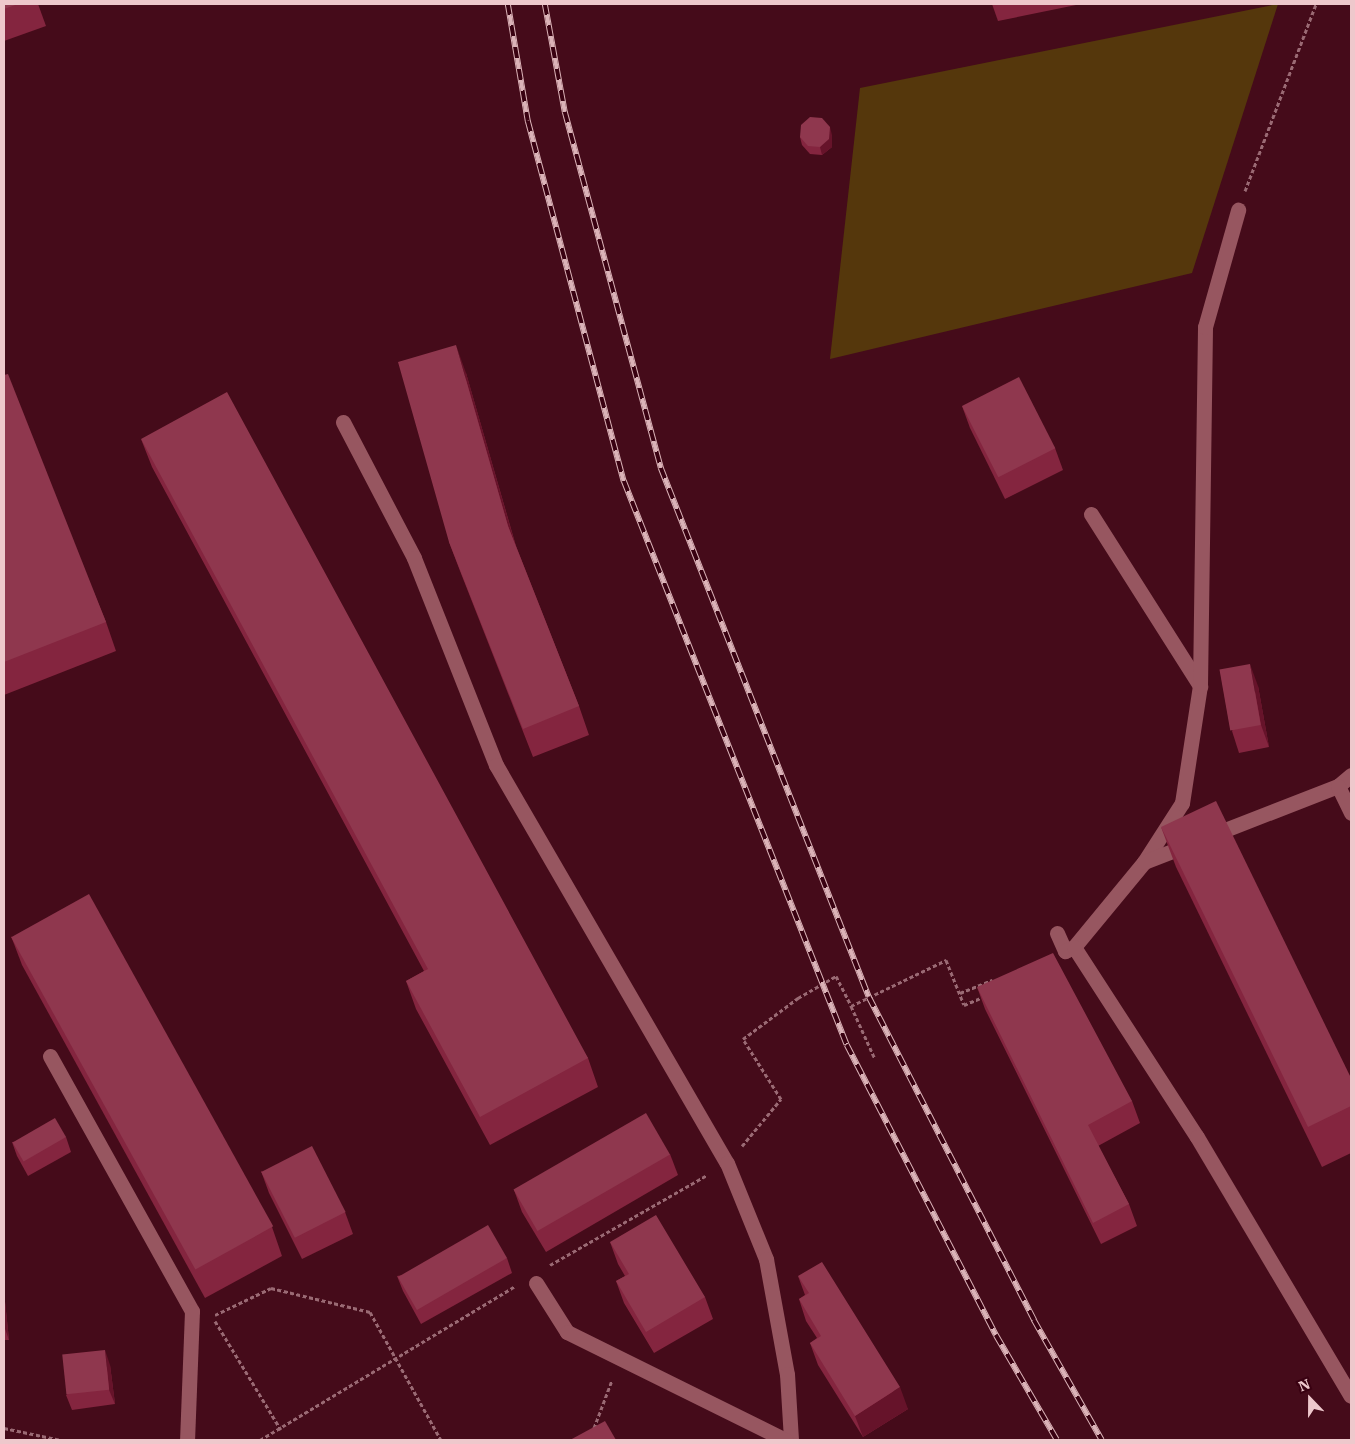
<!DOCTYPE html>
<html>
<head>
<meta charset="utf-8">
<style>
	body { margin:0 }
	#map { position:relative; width:1355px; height:1444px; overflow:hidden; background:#450b1a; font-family:"IBM Plex Serif",serif }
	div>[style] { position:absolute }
	.green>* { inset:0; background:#55370c }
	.path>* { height:3px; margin-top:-1.5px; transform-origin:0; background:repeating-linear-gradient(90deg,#9a6a74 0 4px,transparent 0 6.5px) }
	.minor>* { height:15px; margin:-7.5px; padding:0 7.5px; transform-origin:7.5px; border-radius:7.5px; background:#975660 }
	.rail>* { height:5.5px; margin-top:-2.75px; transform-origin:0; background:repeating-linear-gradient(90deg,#390111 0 11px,#dbb3b8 0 22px); box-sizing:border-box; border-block:1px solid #dbb3b8 }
	.wall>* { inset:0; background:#84253f }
	.shaded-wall>* { inset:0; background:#66132a }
	.building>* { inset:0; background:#8f374e; transform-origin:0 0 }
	span { translate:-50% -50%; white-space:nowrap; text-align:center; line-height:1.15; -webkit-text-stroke:5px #390111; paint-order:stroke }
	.frame { position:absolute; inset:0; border:5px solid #eec8cc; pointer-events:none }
	.north { position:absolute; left:1285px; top:1374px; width:50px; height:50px; -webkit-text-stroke:4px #390111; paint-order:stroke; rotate:338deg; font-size:14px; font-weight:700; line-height:20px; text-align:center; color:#eec8cc }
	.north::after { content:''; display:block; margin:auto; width:18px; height:22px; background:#eec8cc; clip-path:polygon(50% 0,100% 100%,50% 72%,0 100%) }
</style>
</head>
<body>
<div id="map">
	<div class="green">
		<i style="clip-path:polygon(1278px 4px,1192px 273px,830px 359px,860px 88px)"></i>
	</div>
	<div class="path">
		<i style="left:1245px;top:191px;width:200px;rotate:-69.2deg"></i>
		<i style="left:960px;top:993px;width:35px;rotate:-22deg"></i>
		<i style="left:851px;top:1006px;width:58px;rotate:65.6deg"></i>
		<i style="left:742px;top:1146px;width:61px;rotate:-50.3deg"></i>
		<i style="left:781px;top:1099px;width:71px;rotate:-122.3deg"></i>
		<i style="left:743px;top:1039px;width:69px;rotate:-36.7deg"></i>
		<i style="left:798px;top:998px;width:44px;rotate:-30.1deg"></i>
		<i style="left:836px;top:976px;width:34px;rotate:63deg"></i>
		<i style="left:851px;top:1006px;width:106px;rotate:-25.8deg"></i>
		<i style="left:946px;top:960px;width:48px;rotate:68.2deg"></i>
		<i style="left:964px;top:1005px;width:21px;rotate:-23deg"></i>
		<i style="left:550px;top:1265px;width:181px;rotate:-29.8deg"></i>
		<i style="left:215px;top:1315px;width:62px;rotate:-25.7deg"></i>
		<i style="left:271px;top:1288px;width:102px;rotate:13.6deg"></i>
		<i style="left:370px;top:1312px;width:146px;rotate:61deg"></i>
		<i style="left:215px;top:1321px;width:127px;rotate:58.8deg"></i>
		<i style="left:4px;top:1428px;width:58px;rotate:11.9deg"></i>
		<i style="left:594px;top:1428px;width:51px;rotate:-69.4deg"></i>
		<i style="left:260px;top:1440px;width:297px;rotate:-31.1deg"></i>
	</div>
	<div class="minor">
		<i style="left:343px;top:422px;width:153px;rotate:62.4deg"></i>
		<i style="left:414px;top:558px;width:223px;rotate:68.4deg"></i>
		<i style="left:496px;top:765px;width:460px;rotate:59.9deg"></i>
		<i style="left:727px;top:1163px;width:104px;rotate:67.9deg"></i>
		<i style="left:766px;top:1259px;width:117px;rotate:79.7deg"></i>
		<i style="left:787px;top:1374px;width:66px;rotate:86.5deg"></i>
		<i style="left:1091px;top:514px;width:204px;rotate:57.6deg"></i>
		<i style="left:1338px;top:786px;width:17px;rotate:-40deg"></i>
		<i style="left:1212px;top:835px;width:135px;rotate:-21.3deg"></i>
		<i style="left:1338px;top:786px;width:30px;rotate:64deg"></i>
		<i style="left:1144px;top:862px;width:70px;rotate:-57.2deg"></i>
		<i style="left:1182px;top:803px;width:118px;rotate:-81.3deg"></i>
		<i style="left:1200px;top:686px;width:359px;rotate:-89.2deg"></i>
		<i style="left:1205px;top:327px;width:122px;rotate:-74.2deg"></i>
		<i style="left:1057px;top:933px;width:20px;rotate:66deg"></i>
		<i style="left:1065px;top:951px;width:10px;rotate:-24deg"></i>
		<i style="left:1074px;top:947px;width:110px;rotate:-50.5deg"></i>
		<i style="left:1144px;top:862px;width:47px;rotate:-21.1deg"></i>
		<i style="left:1074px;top:947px;width:226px;rotate:57.1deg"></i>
		<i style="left:1197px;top:1137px;width:301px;rotate:59.3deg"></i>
		<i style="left:50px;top:1056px;width:292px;rotate:60.9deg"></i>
		<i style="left:192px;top:1311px;width:129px;rotate:92.2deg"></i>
		<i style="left:536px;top:1283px;width:58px;rotate:57.7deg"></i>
		<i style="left:567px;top:1332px;width:244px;rotate:26.3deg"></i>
	</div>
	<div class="rail">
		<i style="left:508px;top:4px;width:119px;rotate:80.3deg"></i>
		<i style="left:528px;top:121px;width:373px;rotate:75.1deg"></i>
		<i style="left:624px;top:481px;width:606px;rotate:68.43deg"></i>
		<i style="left:847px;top:1045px;width:326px;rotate:62.8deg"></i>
		<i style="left:996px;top:1335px;width:121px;rotate:59.8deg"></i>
		<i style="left:545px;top:4px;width:110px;rotate:79.5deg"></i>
		<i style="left:565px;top:112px;width:369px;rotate:74.9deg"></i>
		<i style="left:661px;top:468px;width:568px;rotate:68.54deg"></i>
		<i style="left:869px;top:997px;width:363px;rotate:62.9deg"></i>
		<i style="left:1034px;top:1320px;width:138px;rotate:60.5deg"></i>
	</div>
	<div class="wall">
		<i style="clip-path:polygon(4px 4px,38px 4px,46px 26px,4px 41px)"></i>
		<i style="clip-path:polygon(992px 4px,1081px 4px,998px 21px)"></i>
		<i style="clip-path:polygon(832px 135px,832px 147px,822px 155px,810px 154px,802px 145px,800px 137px)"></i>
		<i style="clip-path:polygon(466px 373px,516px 546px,579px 706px,589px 735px,533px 757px,460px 571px,449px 542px)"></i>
		<i style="clip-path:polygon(4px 375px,106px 622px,116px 651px,4px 695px)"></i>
		<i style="clip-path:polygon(962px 406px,1055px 448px,1063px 470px,1005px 499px,970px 428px)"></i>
		<i style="clip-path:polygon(141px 439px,588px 1058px,598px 1087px,490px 1145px,416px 1009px,406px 981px,424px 971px,152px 467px)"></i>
		<i style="clip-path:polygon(1258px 686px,1269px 747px,1239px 753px,1232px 731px)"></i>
		<i style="clip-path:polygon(1161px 827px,1351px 1078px,1351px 1153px,1322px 1167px,1176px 867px)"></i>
		<i style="clip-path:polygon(11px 936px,272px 1227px,282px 1256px,205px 1298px,22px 965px)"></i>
		<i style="clip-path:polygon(977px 987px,1132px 1101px,1140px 1123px,1098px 1146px,1129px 1204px,1137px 1226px,1101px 1244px,985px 1009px)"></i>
		<i style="clip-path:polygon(66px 1137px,71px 1152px,28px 1176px,17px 1156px,12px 1142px)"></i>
		<i style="clip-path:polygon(670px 1154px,678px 1175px,546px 1252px,522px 1212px,514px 1190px)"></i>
		<i style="clip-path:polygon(261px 1171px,345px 1212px,353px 1234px,302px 1259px,269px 1193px)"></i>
		<i style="clip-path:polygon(610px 1242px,705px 1297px,713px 1319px,654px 1353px,624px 1303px,616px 1281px,625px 1276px,618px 1264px)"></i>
		<i style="clip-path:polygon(507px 1258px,512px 1273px,421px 1324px,403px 1291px,397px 1276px)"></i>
		<i style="clip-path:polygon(798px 1276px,908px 1409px,863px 1437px,818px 1365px,810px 1343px,817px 1338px,806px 1321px,799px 1299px,805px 1295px)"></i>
		<i style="clip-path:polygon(4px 1292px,9px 1340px,4px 1340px)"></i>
		<i style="clip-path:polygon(110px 1365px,115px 1404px,72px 1410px,66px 1395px)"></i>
	</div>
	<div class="shaded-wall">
		<i style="clip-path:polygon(830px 127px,832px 135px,832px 147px,822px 155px,820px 147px)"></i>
		<i style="clip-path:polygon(456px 345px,466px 373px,518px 554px,508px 526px)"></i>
		<i style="clip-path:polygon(1250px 664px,1258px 686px,1269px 747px,1261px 725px)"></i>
		<i style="clip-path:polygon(4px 1292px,9px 1340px,4px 1326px)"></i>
		<i style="clip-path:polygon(105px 1350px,110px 1365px,115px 1404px,109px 1390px)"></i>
		<i style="clip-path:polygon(900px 1387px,908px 1409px,863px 1437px,855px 1416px)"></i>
	</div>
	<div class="building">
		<i style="clip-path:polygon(4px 4px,18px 4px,4px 9px)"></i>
		<i style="clip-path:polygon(810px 117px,822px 118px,830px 127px,829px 139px,820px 147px,808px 146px,800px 137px,801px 125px)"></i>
		<i style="clip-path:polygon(456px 345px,508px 526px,579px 706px,523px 729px,449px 542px,398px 362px)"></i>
		<i style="clip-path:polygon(8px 374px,106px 622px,4px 662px,4px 375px)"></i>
		<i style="left:1019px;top:377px;width:80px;height:64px;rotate:63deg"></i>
		<i style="clip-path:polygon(227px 392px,588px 1058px,480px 1117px,406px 981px,428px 969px,141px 439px)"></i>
		<i style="left:1250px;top:664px;width:62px;height:31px;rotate:80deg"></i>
		<i style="clip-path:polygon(1216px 801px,1351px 1078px,1351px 1106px,1308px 1127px,1161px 827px)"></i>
		<i style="left:89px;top:894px;width:380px;height:89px;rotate:61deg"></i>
		<i style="clip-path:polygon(1053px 953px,1132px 1101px,1088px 1125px,1129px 1204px,1093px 1223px,977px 987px)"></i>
		<i style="left:646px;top:1113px;width:48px;height:153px;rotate:60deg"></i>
		<i style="left:55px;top:1118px;width:22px;height:49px;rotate:60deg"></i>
		<i style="left:312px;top:1146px;width:74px;height:57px;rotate:63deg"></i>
		<i style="clip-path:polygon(656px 1215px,705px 1297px,646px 1332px,616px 1281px,629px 1274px,610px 1242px)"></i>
		<i style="left:488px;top:1225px;width:38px;height:104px;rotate:60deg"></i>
		<i style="clip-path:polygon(822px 1262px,900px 1387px,855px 1416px,810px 1343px,821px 1336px,799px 1299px,809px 1293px,798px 1276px)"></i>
		<i style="left:105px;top:1350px;width:40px;height:43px;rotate:84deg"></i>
		<i style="clip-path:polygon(605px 1421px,616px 1440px,570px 1440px)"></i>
	</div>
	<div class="frame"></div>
	<div class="north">N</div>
</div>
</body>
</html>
